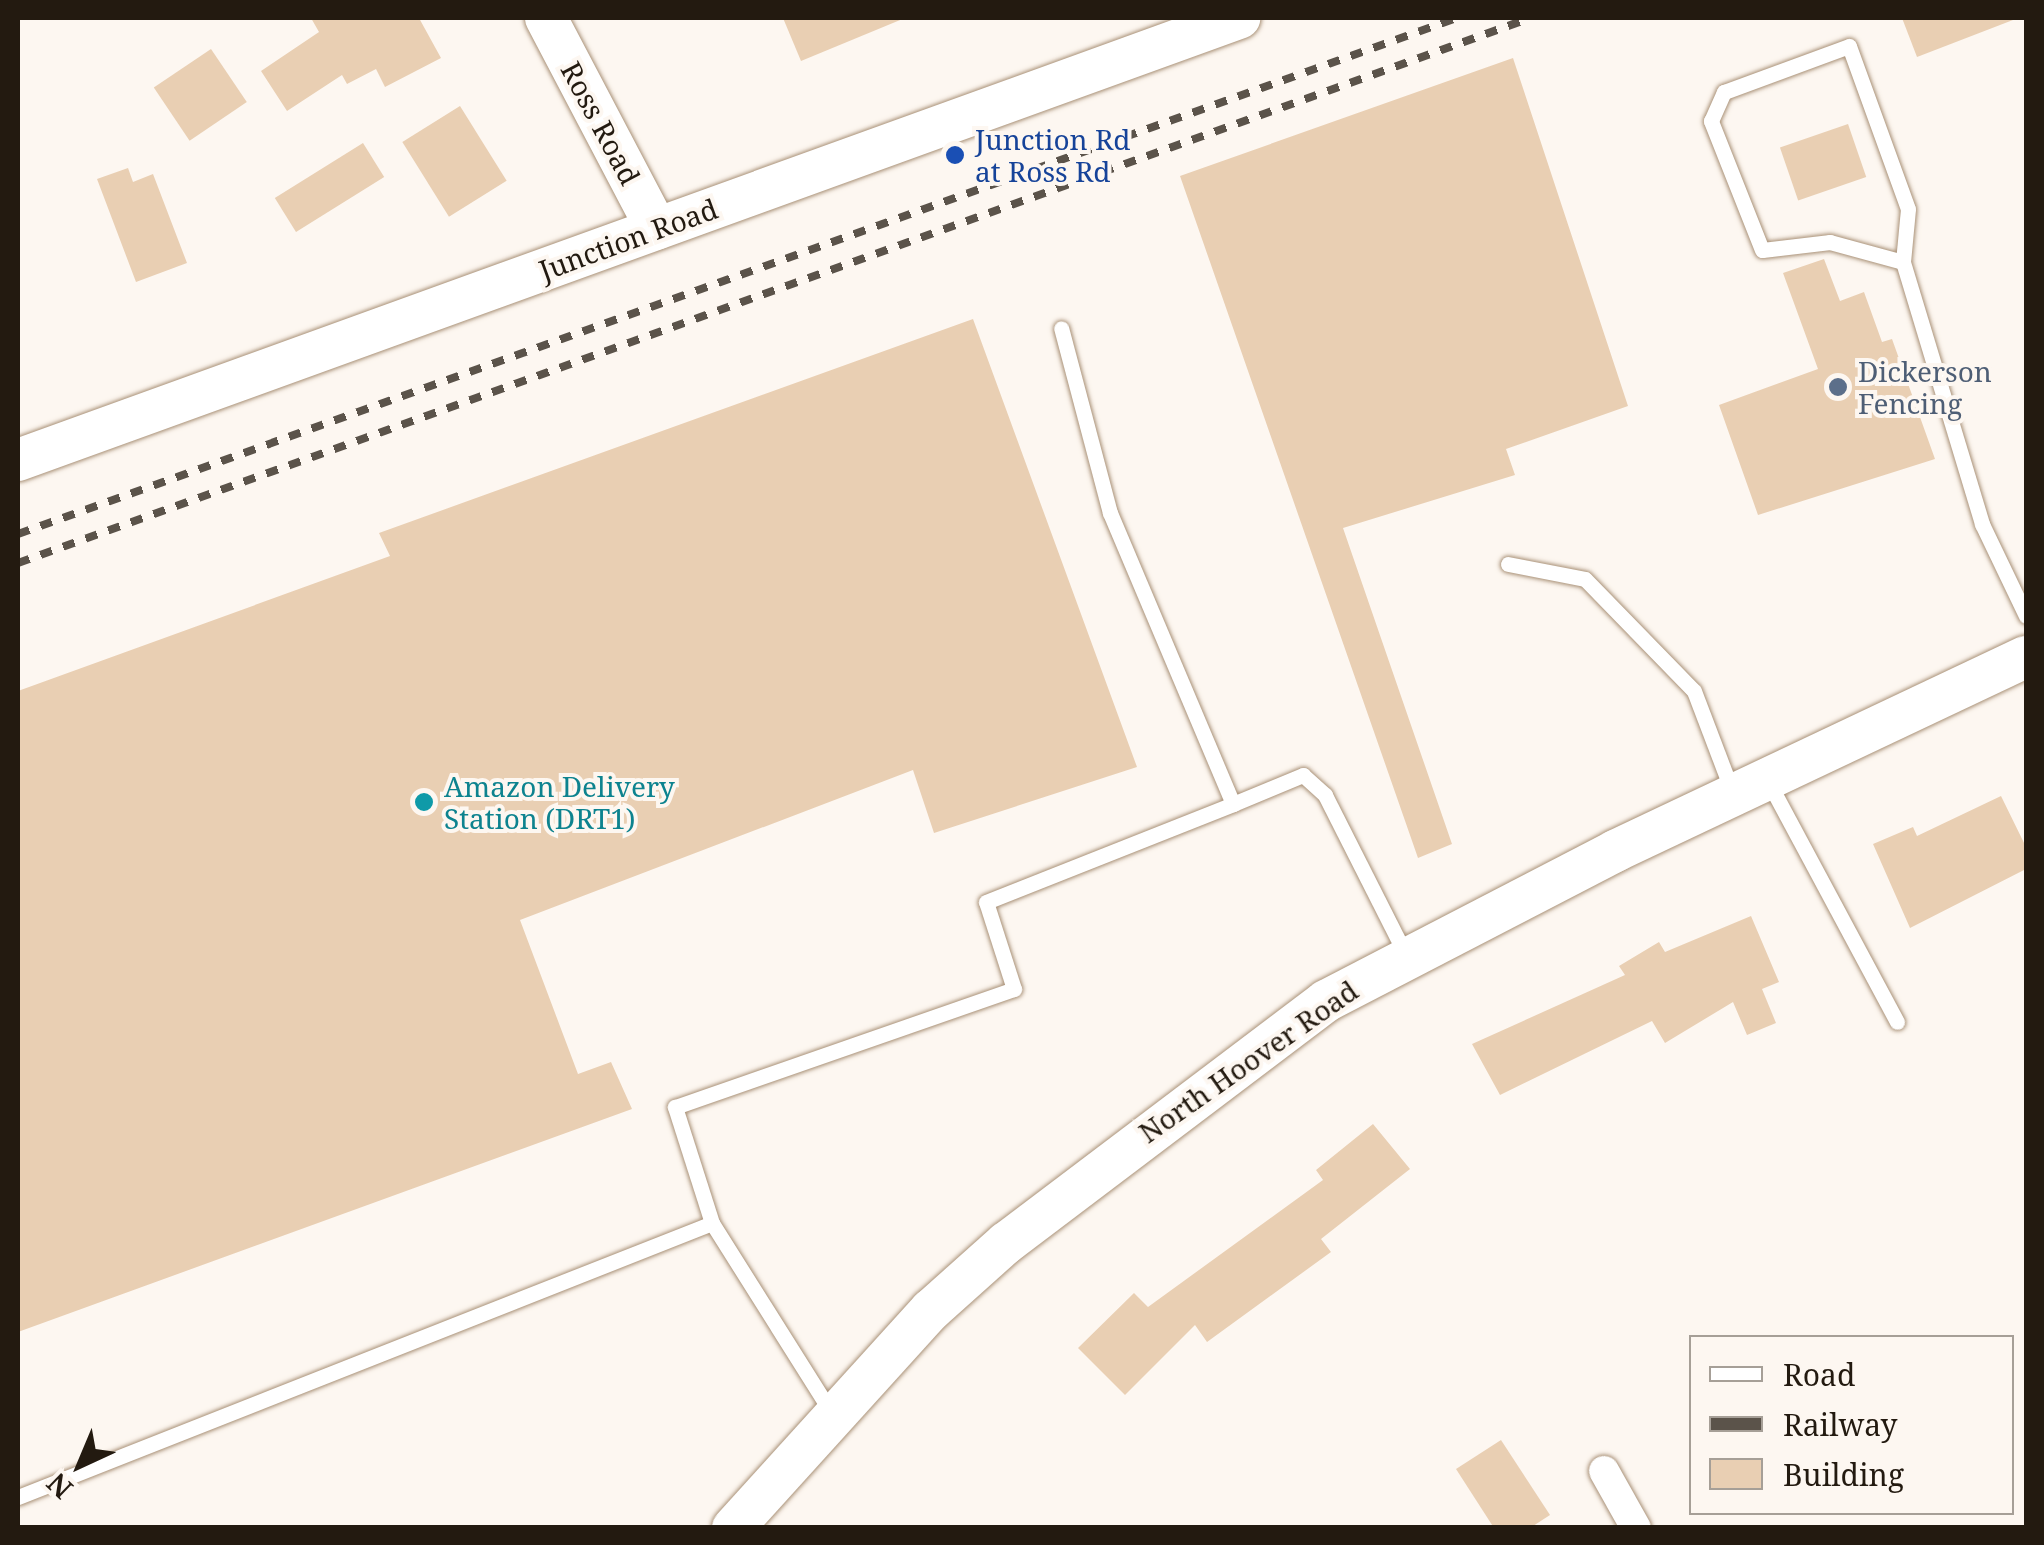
<!DOCTYPE html>
<html>
<head>
<meta charset="utf-8">
<style>
	body { margin:0 }
	#map { position:relative; width:2044px; height:1545px; overflow:hidden; background:#fdf7f1; font-family:"Noto Serif",serif }
	div>[style] { position:absolute }
	.building>* { inset:0; background:#e9cfb3; transform-origin:0 0 }
	.roads { filter:drop-shadow(0 0 2px #a99177) drop-shadow(0 0 2px #a99177) }
	.lane>* { height:15px; margin:-7.5px; padding:0 7.5px; transform-origin:7.5px; border-radius:7.5px; background:#fff }
	.street>* { height:30px; margin:-15px; padding:0 15px; transform-origin:15px; border-radius:15px; background:#fff }
	.secondary>* { height:42px; margin:-21px; padding:0 21px; transform-origin:21px; border-radius:21px; background:#fff }
	.rail>* { height:8px; margin-top:-4px; transform-origin:0; background:repeating-linear-gradient(90deg,#5b534a 0 12px,transparent 0 24px) }
	.dots>* { width:28px; height:28px; translate:-50% -50%; box-sizing:border-box; border:5px solid #fdf7f1; border-radius:50% }
	span { translate:-50% -50%; white-space:nowrap; text-align:center; line-height:1.15; -webkit-text-stroke:8px #fdf7f1; paint-order:stroke }
	.street-label { font-size:28px; color:#231a10 }
	.transit-label { font-size:28px; color:#164399 }
	.left { translate:0 -50%; text-align:left }
	.service-label { font-size:28px; color:#4e5e75 }
	.culture-label { font-size:28px; color:#0d838f }
	.frame { position:absolute; inset:0; border:20px solid #231a10; pointer-events:none }
	.legend { position:absolute; left:1689px; top:1335px; width:325px; height:180px; box-sizing:border-box; background:#fdf7f1; border:2px solid #a69f97; margin:0; padding:12px 18px; list-style:none; font-size:30px; color:#231a10 }
	.legend li { display:flex; align-items:center; gap:20px; height:50px }
	.legend b { width:50px; border:2px solid #a69f97 }
	.north { position:absolute; left:30px; top:1415px; width:100px; height:100px; -webkit-text-stroke:8px #fdf7f1; paint-order:stroke; rotate:224deg; font-size:28px; font-weight:700; line-height:40px; text-align:center; color:#231a10 }
	.north::after { content:''; display:block; margin:auto; width:35px; height:45px; background:#231a10; clip-path:polygon(50% 0,100% 100%,50% 72%,0 100%) }
</style>
</head>
<body>
<div id="map">
	<div class="building">
		<i style="clip-path:polygon(311px 18px,419px 18px,441px 58px,385px 87px,376px 69px,347px 84px,342px 75px,287px 111px,261px 71px,319px 32px)"></i>
		<i style="clip-path:polygon(783px 18px,905px 18px,801px 61px)"></i>
		<i style="clip-path:polygon(1902px 18px,2013px 18px,2013px 20px,1917px 57px)"></i>
		<i style="left:211px;top:49px;width:64px;height:69px;rotate:56deg"></i>
		<i style="clip-path:polygon(1513px 58px,1628px 406px,1506px 449px,1515px 475px,1343px 528px,1452px 844px,1418px 858px,1180px 176px)"></i>
		<i style="left:460px;top:106px;width:88px;height:68px;rotate:58deg"></i>
		<i style="left:1848px;top:124px;width:56px;height:72px;rotate:71deg"></i>
		<i style="left:363px;top:143px;width:40px;height:104px;rotate:58deg"></i>
		<i style="clip-path:polygon(128px 168px,133px 182px,153px 174px,187px 263px,136px 282px,97px 179px)"></i>
		<i style="clip-path:polygon(1824px 259px,1840px 301px,1864px 292px,1882px 342px,1892px 339px,1935px 459px,1758px 515px,1719px 405px,1818px 369px,1783px 273px)"></i>
		<i style="clip-path:polygon(973px 319px,1137px 767px,934px 833px,913px 770px,520px 920px,578px 1074px,611px 1062px,632px 1109px,18px 1332px,18px 691px,390px 556px,379px 533px)"></i>
		<i style="clip-path:polygon(2001px 796px,2026px 847px,2026px 869px,1910px 928px,1873px 844px,1913px 827px,1917px 836px)"></i>
		<i style="clip-path:polygon(1751px 916px,1779px 982px,1762px 989px,1776px 1023px,1747px 1035px,1733px 1002px,1665px 1043px,1652px 1021px,1500px 1095px,1472px 1044px,1625px 975px,1619px 966px,1659px 942px,1665px 952px)"></i>
		<i style="clip-path:polygon(1373px 1124px,1410px 1169px,1321px 1239px,1331px 1252px,1207px 1342px,1195px 1325px,1125px 1395px,1078px 1348px,1134px 1293px,1148px 1307px,1323px 1180px,1316px 1170px)"></i>
		<i style="clip-path:polygon(1501px 1440px,1550px 1515px,1530px 1528px,1494px 1528px,1456px 1469px)"></i>
	</div>
	<div class="roads">
		<div class="lane">
			<i style="left:1903px;top:262px;width:76px;rotate:-164.7deg"></i>
			<i style="left:1830px;top:242px;width:68px;rotate:173.3deg"></i>
			<i style="left:1762px;top:250px;width:139px;rotate:-111.6deg"></i>
			<i style="left:1711px;top:121px;width:32px;rotate:-66deg"></i>
			<i style="left:1724px;top:92px;width:133px;rotate:-20.2deg"></i>
			<i style="left:1849px;top:46px;width:173px;rotate:70.1deg"></i>
			<i style="left:1908px;top:209px;width:53px;rotate:95.4deg"></i>
			<i style="left:1903px;top:262px;width:274px;rotate:73.2deg"></i>
			<i style="left:1982px;top:524px;width:102px;rotate:64.4deg"></i>
			<i style="left:1508px;top:564px;width:78px;rotate:11deg"></i>
			<i style="left:1585px;top:579px;width:156px;rotate:45.8deg"></i>
			<i style="left:1694px;top:691px;width:107px;rotate:69.2deg"></i>
			<i style="left:1769px;top:783px;width:271px;rotate:61.8deg"></i>
			<i style="left:1233px;top:804px;width:76px;rotate:-22.5deg"></i>
			<i style="left:1303px;top:775px;width:30px;rotate:42deg"></i>
			<i style="left:1325px;top:795px;width:182px;rotate:63.2deg"></i>
			<i style="left:712px;top:1223px;width:223px;rotate:57.8deg"></i>
			<i style="left:18px;top:1497px;width:746px;rotate:-21.54deg"></i>
			<i style="left:712px;top:1223px;width:122px;rotate:-107.7deg"></i>
			<i style="left:675px;top:1107px;width:359px;rotate:-19.2deg"></i>
			<i style="left:1014px;top:989px;width:91px;rotate:-107.8deg"></i>
			<i style="left:986px;top:902px;width:266px;rotate:-21.6deg"></i>
			<i style="left:1233px;top:804px;width:316px;rotate:-112.9deg"></i>
			<i style="left:1110px;top:513px;width:191px;rotate:-104.8deg"></i>
		</div>
		<div class="street">
			<i style="left:1604px;top:1471px;width:65px;rotate:60.7deg"></i>
		</div>
		<div class="secondary">
			<i style="left:546px;top:18px;width:238px;rotate:62.3deg"></i>
			<i style="left:18px;top:460px;width:1299px;rotate:-19.9deg"></i>
			<i style="left:733px;top:1528px;width:294px;rotate:-47.8deg"></i>
			<i style="left:931px;top:1310px;width:101px;rotate:-41.8deg"></i>
			<i style="left:1006px;top:1243px;width:401px;rotate:-37.1deg"></i>
			<i style="left:1326px;top:1001px;width:326px;rotate:-27.4deg"></i>
			<i style="left:1615px;top:851px;width:454px;rotate:-25.3deg"></i>
		</div>
	</div>
	<div class="rail">
		<i style="left:18px;top:534px;width:1529px;rotate:-19.73deg"></i>
		<i style="left:18px;top:563px;width:1607px;rotate:-19.82deg"></i>
	</div>
	<div class="dots">
		<i style="left:955px;top:155px;background:#1a4fb4"></i>
		<i style="left:1838px;top:387px;background:#5c6f8a"></i>
		<i style="left:424px;top:802px;background:#0f9aa8"></i>
	</div>
	<div class="street-label">
		<span style="left:601px;top:123px;rotate:62deg">Ross Road</span>
		<span style="left:628px;top:239px;rotate:-20deg">Junction Road</span>
		<span style="left:1248px;top:1061px;rotate:-35deg">North Hoover Road</span>
	</div>
	<div class="transit-label">
		<span class="left" style="left:975px;top:155px">Junction Rd<br>at Ross Rd</span>
	</div>
	<div class="service-label">
		<span class="left" style="left:1858px;top:387px">Dickerson<br>Fencing</span>
	</div>
	<div class="culture-label">
		<span class="left" style="left:444px;top:802px">Amazon Delivery<br>Station (DRT1)</span>
	</div>
	<div class="frame"></div>
	<ul class="legend">
	<li><b style="height:12px;background:#fff"></b>Road</li>
	<li><b style="height:12px;background:#5b534a"></b>Railway</li>
	<li><b style="height:28px;background:#e9cfb3"></b>Building</li>
	</ul>
	<div class="north">N</div>
</div>
</body>
</html>
